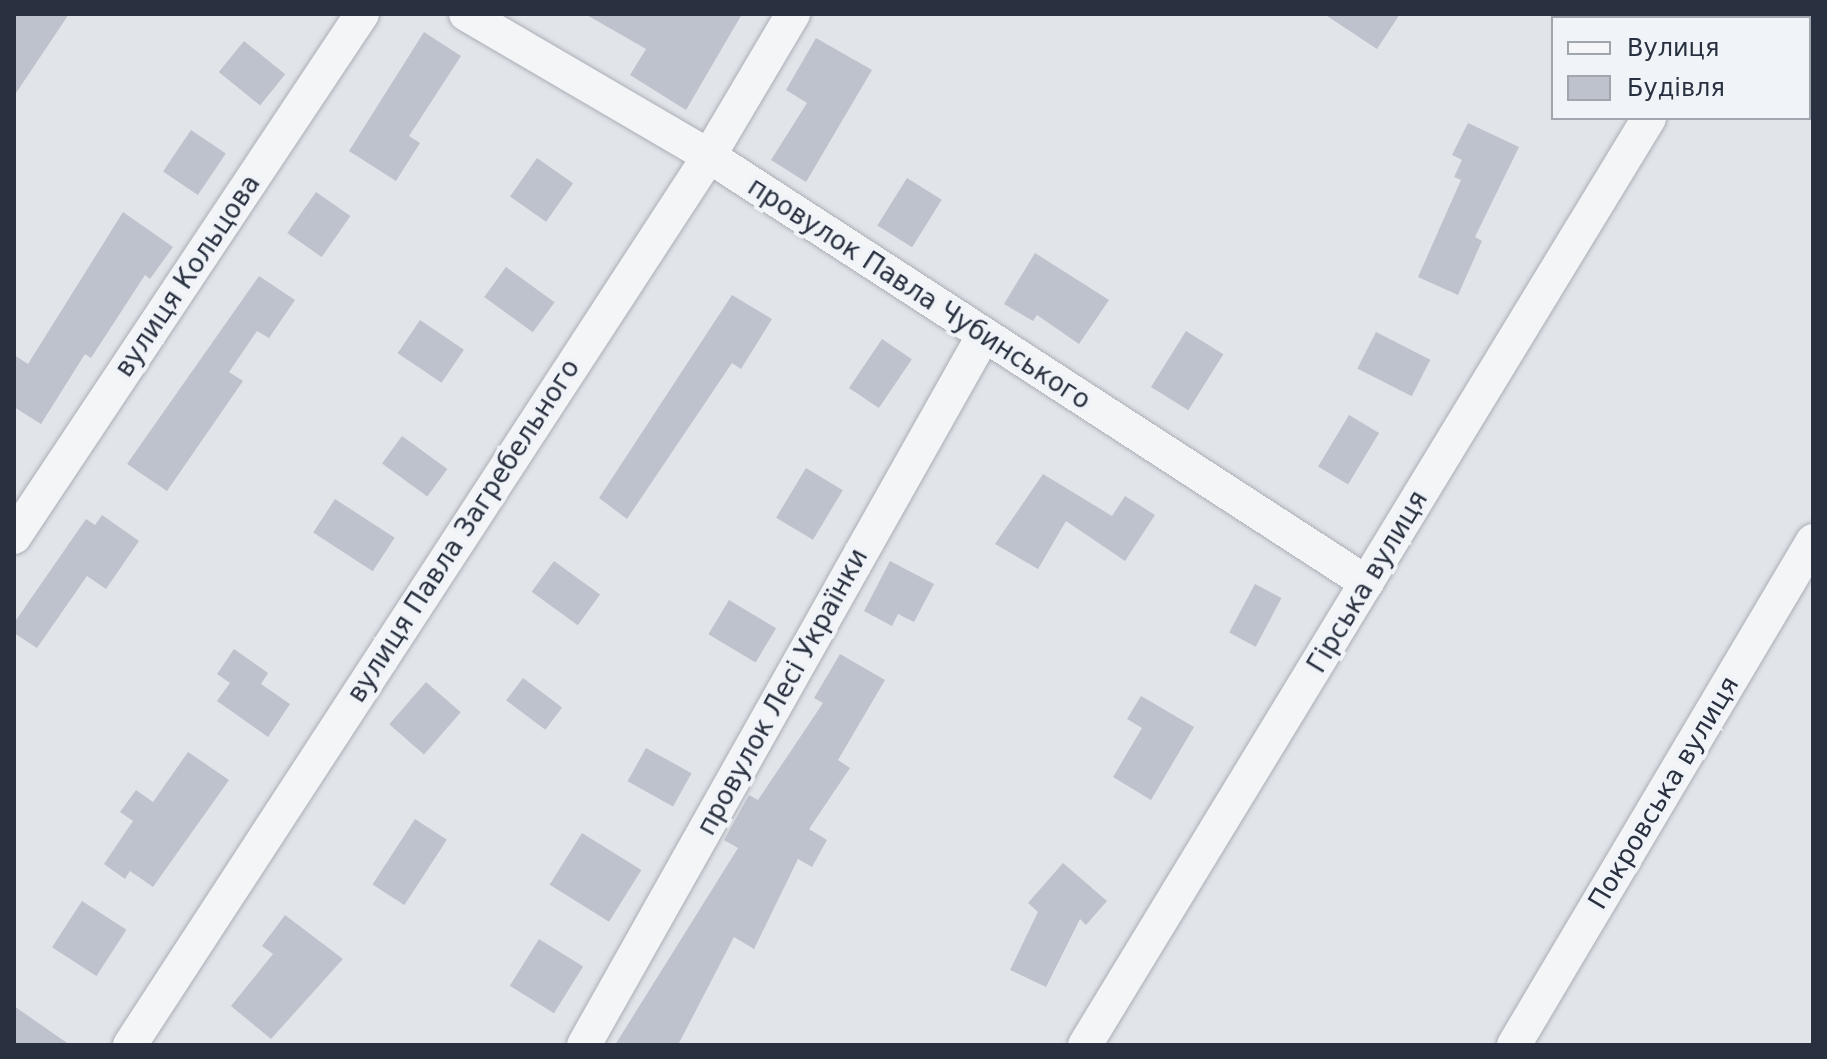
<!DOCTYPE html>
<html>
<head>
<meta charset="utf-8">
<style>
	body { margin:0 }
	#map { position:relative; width:1827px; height:1059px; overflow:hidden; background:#e1e4e9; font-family:"DejaVu Sans",sans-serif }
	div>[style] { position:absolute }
	.building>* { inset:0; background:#bec2cc; transform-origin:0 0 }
	.roads { filter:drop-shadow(0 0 2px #aaaeb6) drop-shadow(0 0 2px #aaaeb6) }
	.minor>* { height:34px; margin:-17px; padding:0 17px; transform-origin:17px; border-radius:17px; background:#f3f5f7 }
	span { translate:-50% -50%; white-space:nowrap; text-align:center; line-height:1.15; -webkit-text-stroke:8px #f0f3f7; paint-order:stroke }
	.street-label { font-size:26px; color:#293140 }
	.frame { position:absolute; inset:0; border:16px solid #293140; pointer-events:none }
	.legend { position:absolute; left:1551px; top:16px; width:260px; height:104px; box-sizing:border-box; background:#f0f3f7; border:2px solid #a0a5ae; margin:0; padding:10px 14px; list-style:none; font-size:24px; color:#293140 }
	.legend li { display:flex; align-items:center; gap:16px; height:40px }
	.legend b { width:40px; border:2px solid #a0a5ae }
</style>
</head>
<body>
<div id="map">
	<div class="building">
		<i style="clip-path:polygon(14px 14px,69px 14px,14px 96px)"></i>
		<i style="clip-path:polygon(585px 14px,742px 14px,686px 110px,630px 75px,646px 49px)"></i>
		<i style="clip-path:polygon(1324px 14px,1400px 14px,1377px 49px)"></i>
		<i style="clip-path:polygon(424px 32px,461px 56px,409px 136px,420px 143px,396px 181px,349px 151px)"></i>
		<i style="clip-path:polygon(816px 38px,872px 70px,806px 182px,771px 160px,807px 103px,786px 90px)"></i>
		<i style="left:244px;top:41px;width:53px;height:40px;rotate:39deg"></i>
		<i style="clip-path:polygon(1468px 123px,1519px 147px,1475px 237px,1482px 241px,1458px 295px,1418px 277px,1461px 180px,1454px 177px,1462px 160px,1452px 155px)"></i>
		<i style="left:191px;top:130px;width:42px;height:50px;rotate:34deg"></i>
		<i style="left:537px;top:158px;width:44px;height:47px;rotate:35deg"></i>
		<i style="left:907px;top:178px;width:41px;height:56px;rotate:32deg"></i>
		<i style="left:316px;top:192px;width:42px;height:50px;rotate:35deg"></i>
		<i style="clip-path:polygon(123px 212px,173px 247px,150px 279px,145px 275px,91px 358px,85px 354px,41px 424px,14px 407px,14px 355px,28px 364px)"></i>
		<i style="clip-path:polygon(1035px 253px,1109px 300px,1079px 344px,1037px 315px,1033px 321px,1004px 304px)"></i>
		<i style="left:506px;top:267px;width:60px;height:37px;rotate:36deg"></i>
		<i style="clip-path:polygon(259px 276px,295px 300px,269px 338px,257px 331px,229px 372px,243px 381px,167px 491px,127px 464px)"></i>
		<i style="clip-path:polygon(732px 295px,772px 319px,741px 369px,732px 363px,627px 519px,599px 498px)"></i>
		<i style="left:420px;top:320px;width:53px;height:40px;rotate:34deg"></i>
		<i style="left:1186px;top:331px;width:44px;height:66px;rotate:32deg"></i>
		<i style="left:1376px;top:332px;width:61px;height:41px;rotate:27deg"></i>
		<i style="left:882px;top:339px;width:36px;height:59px;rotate:34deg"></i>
		<i style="left:1349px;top:415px;width:35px;height:60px;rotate:31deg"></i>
		<i style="left:402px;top:436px;width:56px;height:34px;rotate:36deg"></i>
		<i style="left:806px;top:468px;width:43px;height:58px;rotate:31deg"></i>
		<i style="clip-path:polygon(1043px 474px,1112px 516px,1125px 496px,1155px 515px,1125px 561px,1066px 521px,1038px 569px,995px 544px)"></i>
		<i style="left:335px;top:499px;width:71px;height:40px;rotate:33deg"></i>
		<i style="clip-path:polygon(102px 515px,139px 541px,106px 589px,87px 576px,37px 648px,14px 633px,14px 623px,86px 519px,95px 525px)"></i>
		<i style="left:554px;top:561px;width:57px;height:38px;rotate:36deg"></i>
		<i style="clip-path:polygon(890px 561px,934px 584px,914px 622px,898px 614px,892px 626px,864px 611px)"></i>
		<i style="left:1255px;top:584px;width:30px;height:55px;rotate:28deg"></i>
		<i style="left:729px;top:600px;width:55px;height:40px;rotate:31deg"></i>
		<i style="clip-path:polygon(234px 649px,268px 673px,261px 684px,290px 704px,268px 737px,217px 701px,230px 683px,217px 674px)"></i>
		<i style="clip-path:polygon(840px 654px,885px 680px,838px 760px,850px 768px,809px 829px,827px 840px,812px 867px,798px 859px,754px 949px,734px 937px,678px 1045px,615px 1045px,738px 848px,724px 840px,749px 795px,758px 800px,823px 703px,814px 698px)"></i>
		<i style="left:523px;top:678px;width:49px;height:28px;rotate:37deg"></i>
		<i style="left:426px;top:682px;width:46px;height:56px;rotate:41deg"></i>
		<i style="clip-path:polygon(1141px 696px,1194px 727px,1151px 800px,1113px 777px,1142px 728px,1127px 719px)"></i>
		<i style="left:646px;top:748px;width:52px;height:38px;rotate:29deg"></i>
		<i style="clip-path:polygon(188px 752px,229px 780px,153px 887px,130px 871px,125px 879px,104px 864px,133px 821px,120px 812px,136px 790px,153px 802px)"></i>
		<i style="left:415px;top:819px;width:38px;height:78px;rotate:33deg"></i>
		<i style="left:582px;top:833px;width:70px;height:61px;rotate:32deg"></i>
		<i style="clip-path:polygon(1063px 863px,1107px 901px,1086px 925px,1080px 919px,1046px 987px,1010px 970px,1038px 912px,1028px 903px)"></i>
		<i style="left:82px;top:901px;width:53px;height:55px;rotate:33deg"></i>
		<i style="clip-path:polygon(285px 915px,343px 959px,271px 1039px,231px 1006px,273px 954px,262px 946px)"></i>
		<i style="left:539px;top:939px;width:52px;height:55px;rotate:32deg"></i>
		<i style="clip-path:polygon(14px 1006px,70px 1045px,14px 1045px)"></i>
	</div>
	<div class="roads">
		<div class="minor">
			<i style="left:466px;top:14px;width:281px;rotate:30.3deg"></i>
			<i style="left:709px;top:156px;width:784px;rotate:32.98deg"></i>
			<i style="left:1710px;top:18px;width:4px;rotate:-63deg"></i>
			<i style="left:14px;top:537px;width:628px;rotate:-56.36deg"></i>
			<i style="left:130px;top:1045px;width:1061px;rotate:-56.92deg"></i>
			<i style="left:709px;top:156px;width:165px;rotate:-59.4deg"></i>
			<i style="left:584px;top:1045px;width:811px;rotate:-60.62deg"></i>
			<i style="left:1085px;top:1045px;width:1085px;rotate:-58.68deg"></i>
			<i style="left:1514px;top:1045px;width:586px;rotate:-59.32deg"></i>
		</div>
	</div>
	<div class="street-label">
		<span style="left:188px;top:276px;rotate:-56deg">вулиця Кольцова</span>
		<span style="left:919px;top:294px;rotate:33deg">провулок Павла Чубинського</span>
		<span style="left:464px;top:531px;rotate:-57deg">вулиця Павла Загребельного</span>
		<span style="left:1368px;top:582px;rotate:-59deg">Гірська вулиця</span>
		<span style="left:783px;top:692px;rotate:-61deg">провулок Лесі Українки</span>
		<span style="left:1664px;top:793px;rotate:-59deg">Покровська вулиця</span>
	</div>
	<div class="frame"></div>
	<ul class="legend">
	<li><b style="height:10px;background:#f3f5f7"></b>Вулиця</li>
	<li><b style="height:22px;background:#bec2cc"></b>Будівля</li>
	</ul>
</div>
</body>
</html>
